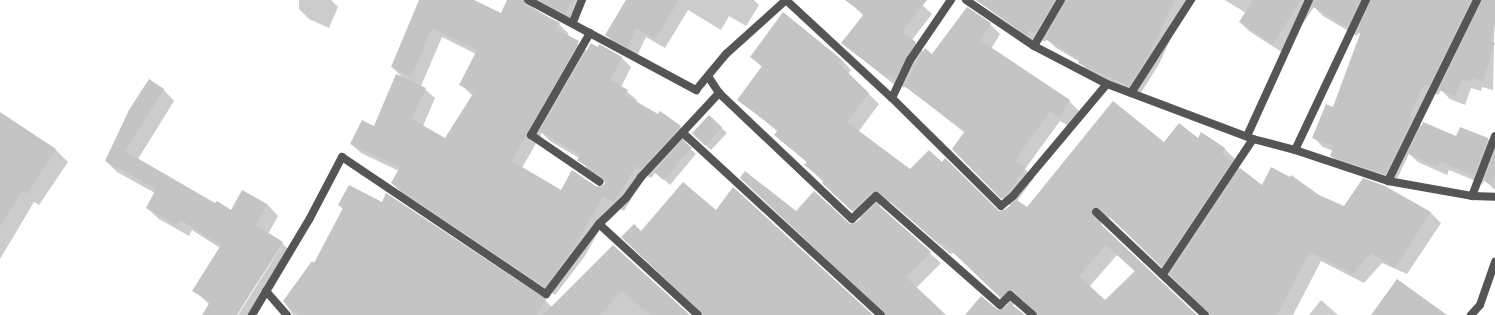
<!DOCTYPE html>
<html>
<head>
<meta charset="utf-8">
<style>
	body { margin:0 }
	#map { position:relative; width:1495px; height:315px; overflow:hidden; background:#fff; font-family:"Exo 2",sans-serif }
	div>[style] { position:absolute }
	.shadow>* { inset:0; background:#0003 }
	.building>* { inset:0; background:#c4c4c4; transform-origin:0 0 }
	.minor>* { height:8px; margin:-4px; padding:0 4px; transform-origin:4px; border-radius:4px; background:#555 }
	span { translate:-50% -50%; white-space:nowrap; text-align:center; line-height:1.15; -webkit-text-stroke:3.5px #fff; paint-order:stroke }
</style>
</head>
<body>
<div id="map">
	<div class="shadow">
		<i style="clip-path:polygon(299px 0,331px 0,338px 7px,329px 28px,309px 19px,299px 9px)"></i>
		<i style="clip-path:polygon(evenodd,425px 0,472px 0,502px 14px,512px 0,578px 0,584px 6px,575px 23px,541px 4px,532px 7px,559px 24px,569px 34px,567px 36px,587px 51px,621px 57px,631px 67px,621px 87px,637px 100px,636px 102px,680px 127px,690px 136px,684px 143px,696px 154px,670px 185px,656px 172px,651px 178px,646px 175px,624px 211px,613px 205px,585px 256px,555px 295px,402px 193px,392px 183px,399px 171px,361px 153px,351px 144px,374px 127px,403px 78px,392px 67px,425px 0,442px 37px,476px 54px,460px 84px,473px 96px,446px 139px,423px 126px,435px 98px,421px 86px,442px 37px,425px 0,542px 133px,550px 141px,579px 158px,588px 169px,605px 181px,606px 185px,561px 192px,522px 168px,542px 133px)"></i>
		<i style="clip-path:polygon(626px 0,754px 0,759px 5px,746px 26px,729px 16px,721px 30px,688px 10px,665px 48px,646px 37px,637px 56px,616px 45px,606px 35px)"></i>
		<i style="clip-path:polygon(evenodd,847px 0,917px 0,932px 14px,912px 40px,924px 52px,933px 55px,990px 24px,1000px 34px,991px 49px,1069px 101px,1079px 111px,1069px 126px,1060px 121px,1025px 169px,1034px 178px,1017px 201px,1027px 208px,1164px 144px,1198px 139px,1224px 148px,1235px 159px,1232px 163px,1262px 186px,1318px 196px,1345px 207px,1430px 212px,1441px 223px,1407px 274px,1382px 263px,1364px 283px,1321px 261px,1293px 315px,1210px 315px,1111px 218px,1105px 217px,1101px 222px,1102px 227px,1196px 315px,1038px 315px,1025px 301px,1019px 300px,1012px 306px,1023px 315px,966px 315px,998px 311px,1008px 305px,954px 253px,950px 254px,891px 202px,883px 202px,878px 207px,941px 263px,916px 288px,945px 315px,886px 315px,886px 311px,797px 212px,850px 225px,861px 219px,806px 165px,808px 163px,775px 135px,778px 132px,739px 100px,763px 68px,751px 56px,841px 59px,851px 70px,848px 74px,879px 104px,858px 132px,910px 171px,999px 212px,1011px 206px,953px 149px,965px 133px,905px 86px,904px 88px,898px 83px,896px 86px,842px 43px,864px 16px,847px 0,1117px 255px,1136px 272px,1105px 301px,1089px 287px,1117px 255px)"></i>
		<i style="clip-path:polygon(976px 0,1194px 0,1182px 15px,1159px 64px,1139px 96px,1089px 73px,1080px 62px,1056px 48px,1047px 39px,1045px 42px,1040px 39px,1037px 44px)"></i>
		<i style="clip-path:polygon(1225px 0,1495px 0,1493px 90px,1482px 87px,1481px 91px,1471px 88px,1465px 105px,1450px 99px,1441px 90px,1438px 95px,1433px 93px,1420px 125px,1457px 137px,1460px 129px,1488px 139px,1495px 146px,1495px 190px,1484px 180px,1483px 184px,1449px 170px,1447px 175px,1418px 162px,1409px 154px,1395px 183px,1341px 165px,1331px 156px,1333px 151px,1323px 147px,1314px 138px,1333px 108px,1361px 34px,1359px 32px,1357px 36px,1323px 16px,1314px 7px,1283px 53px,1249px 31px,1240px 22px,1246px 13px)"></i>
		<i style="clip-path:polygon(163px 89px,174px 101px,138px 159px,216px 205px,232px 211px,267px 204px,278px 216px,268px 234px,282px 243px,293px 254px,255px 315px,238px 315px,283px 244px,236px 315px,206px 315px,209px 304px,194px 290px,220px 248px,192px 230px,189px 236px,159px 219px,147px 208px,155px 193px,117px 172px,106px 161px)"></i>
		<i style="clip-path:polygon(0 113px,56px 150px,68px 162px,39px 205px,34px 202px,0 259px)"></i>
		<i style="clip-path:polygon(709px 116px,727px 133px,711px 150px,698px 139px)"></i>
		<i style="clip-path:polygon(339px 205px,545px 300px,552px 307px,613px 246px,688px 315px,293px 315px,284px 302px,314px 264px,344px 210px)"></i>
		<i style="clip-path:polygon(1321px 300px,1338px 315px,1309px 315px)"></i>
	</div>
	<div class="building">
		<i style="clip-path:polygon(419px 0,474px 0,501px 13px,507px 0,523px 0,525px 5px,560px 23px,556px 29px,579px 41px,512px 161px,561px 190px,572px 170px,597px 187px,602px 187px,605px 183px,603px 177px,577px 160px,580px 155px,540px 131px,591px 43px,598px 47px,599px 44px,622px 57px,610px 80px,628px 90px,625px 95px,658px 114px,660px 111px,681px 126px,641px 169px,636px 166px,614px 202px,603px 196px,575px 246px,545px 287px,391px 183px,400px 167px,350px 144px,362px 120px,374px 126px,396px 74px,426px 88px,412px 119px,445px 138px,474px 92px,459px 85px,477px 50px,432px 28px,411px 77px,391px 67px)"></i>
		<i style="clip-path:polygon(540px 0,573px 0,565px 14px)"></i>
		<i style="clip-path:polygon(626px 0,679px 0,655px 39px,636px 28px,627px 47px,605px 35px)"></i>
		<i style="clip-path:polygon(845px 0,927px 0,902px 32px,916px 42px,895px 80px,889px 75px,887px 78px,841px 43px,864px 14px)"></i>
		<i style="clip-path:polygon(976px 0,1055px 0,1035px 33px,1030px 30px,1027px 35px)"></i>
		<i style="clip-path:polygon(1066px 0,1175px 0,1149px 54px,1129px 86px,1078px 63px,1080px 59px,1045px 39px)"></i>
		<i style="clip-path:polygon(1253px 0,1301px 0,1273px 44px,1239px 22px)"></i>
		<i style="clip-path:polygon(1314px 0,1360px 0,1347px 27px,1312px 6px)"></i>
		<i style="clip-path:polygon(1371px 0,1471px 0,1429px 86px,1424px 84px,1410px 116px,1413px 117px,1385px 174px,1330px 156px,1334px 146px,1312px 138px,1326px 104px,1333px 107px,1360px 34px,1357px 32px)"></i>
		<i style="clip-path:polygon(1482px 0,1495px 0,1495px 26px,1490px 40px,1495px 43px,1483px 81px,1472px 78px,1471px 82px,1462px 79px,1455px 96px,1439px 90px)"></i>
		<i style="clip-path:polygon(967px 7px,991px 23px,980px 40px,1070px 100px,1059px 117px,1050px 111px,1015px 160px,1025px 167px,1008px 193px,1001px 199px,952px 149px,965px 131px,904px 86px,925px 48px,932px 54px)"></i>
		<i style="clip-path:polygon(evenodd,783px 12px,841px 59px,838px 63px,869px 93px,847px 122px,910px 169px,929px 150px,942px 162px,945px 158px,999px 211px,1005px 210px,1017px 200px,1027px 207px,1113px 101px,1164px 142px,1179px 123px,1198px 138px,1201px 132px,1225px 148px,1222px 153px,1232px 161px,1162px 266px,1100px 208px,1094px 207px,1091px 211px,1092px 216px,1197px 315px,1038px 315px,1012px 290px,1000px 297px,943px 243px,939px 244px,879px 192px,872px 192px,852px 211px,822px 183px,824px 180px,804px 165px,807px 162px,774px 135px,778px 130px,737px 100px,762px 66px,750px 57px,783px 12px,1106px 245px,1135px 271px,1105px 300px,1079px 276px,1106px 245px)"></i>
		<i style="clip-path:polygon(149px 79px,164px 89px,125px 151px,215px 203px,217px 201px,231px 210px,242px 190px,267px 204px,256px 225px,283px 242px,237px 315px,202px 315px,210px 302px,192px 291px,221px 245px,181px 220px,177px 225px,146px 208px,156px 189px,105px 161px,129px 110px)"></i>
		<i style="clip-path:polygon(0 112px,56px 149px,27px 194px,22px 191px,0 227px)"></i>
		<i style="left:709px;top:115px;width:18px;height:25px;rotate:43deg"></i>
		<i style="clip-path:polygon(1423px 122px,1456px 136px,1460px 127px,1488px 138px,1474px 176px,1440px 161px,1438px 167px,1408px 153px)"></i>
		<i style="left:683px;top:140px;width:12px;height:43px;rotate:42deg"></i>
		<i style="clip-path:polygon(1495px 151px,1495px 174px,1491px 184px,1484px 181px)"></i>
		<i style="clip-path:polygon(1271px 167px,1290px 177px,1291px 175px,1319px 195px,1344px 206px,1363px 178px,1385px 186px,1431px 212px,1395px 268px,1371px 253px,1353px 274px,1310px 252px,1277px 315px,1210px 315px,1170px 274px,1240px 168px,1262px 185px)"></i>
		<i style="clip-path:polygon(745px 171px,796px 211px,814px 191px,850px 224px,856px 223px,876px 203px,931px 252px,906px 277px,946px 315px,886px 315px,740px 178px)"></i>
		<i style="clip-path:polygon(683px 182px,716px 210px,733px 187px,873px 315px,703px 315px,621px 237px,634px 224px,641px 231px)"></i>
		<i style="clip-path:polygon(349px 185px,382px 202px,386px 193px,546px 299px,537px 315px,298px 315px,283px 301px,312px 261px,314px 263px,343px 208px,338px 205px)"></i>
		<i style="clip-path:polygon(613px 245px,690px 315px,650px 315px,622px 291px,600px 315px,543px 315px)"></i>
		<i style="clip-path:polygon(1397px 279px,1447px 315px,1371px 315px)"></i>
		<i style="clip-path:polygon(981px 296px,998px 310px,1010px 303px,1025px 315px,965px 315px)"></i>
	</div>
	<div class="minor">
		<i style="left:528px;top:0;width:191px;rotate:28.2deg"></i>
		<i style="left:696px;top:90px;width:47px;rotate:-50.2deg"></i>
		<i style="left:726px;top:54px;width:81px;rotate:-42deg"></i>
		<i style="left:786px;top:0;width:144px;rotate:42.8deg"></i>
		<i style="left:892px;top:98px;width:153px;rotate:44.7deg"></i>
		<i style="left:1001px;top:206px;width:16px;rotate:-40deg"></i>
		<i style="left:1013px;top:196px;width:146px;rotate:-50deg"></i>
		<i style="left:966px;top:0;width:82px;rotate:34.1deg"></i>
		<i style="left:1034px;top:46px;width:82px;rotate:27.5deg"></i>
		<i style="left:1107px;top:84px;width:156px;rotate:20.6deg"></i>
		<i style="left:1253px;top:139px;width:43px;rotate:14.7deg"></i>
		<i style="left:1295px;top:150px;width:98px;rotate:18.4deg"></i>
		<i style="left:1388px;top:181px;width:85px;rotate:10.1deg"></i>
		<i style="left:1472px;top:196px;width:23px;rotate:2deg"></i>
		<i style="left:573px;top:22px;width:24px;rotate:-68deg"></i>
		<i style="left:590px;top:33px;width:118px;rotate:120deg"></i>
		<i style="left:531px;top:135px;width:83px;rotate:34.3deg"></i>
		<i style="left:1034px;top:46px;width:53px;rotate:-59.6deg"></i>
		<i style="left:719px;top:93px;width:183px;rotate:43.5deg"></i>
		<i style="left:852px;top:219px;width:33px;rotate:-44deg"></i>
		<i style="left:876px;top:196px;width:165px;rotate:41.3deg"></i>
		<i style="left:1000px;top:305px;width:14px;rotate:-45deg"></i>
		<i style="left:1010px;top:295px;width:30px;rotate:41deg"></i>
		<i style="left:1131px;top:93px;width:111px;rotate:-57.2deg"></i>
		<i style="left:892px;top:98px;width:42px;rotate:-64.7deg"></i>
		<i style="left:910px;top:60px;width:73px;rotate:-55.7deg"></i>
		<i style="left:683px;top:133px;width:269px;rotate:42.6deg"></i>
		<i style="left:1247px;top:136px;width:149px;rotate:-65.5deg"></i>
		<i style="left:1295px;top:150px;width:166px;rotate:-64.7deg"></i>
		<i style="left:1388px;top:181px;width:202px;rotate:-63.8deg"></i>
		<i style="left:1472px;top:196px;width:64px;rotate:-69deg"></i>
		<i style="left:1096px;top:212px;width:150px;rotate:43.4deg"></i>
		<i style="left:599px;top:224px;width:134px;rotate:42.6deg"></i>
		<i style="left:1163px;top:274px;width:162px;rotate:-56.3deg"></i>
		<i style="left:266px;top:291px;width:32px;rotate:49deg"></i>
		<i style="left:252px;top:315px;width:113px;rotate:-59.1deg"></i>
		<i style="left:310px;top:218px;width:69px;rotate:-62.3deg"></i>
		<i style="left:342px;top:157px;width:246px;rotate:33.9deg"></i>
		<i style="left:546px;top:294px;width:88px;rotate:-52.9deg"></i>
		<i style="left:599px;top:224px;width:37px;rotate:-44deg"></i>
		<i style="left:626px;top:198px;width:26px;rotate:-54deg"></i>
		<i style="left:641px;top:177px;width:115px;rotate:-47.1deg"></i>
		<i style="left:719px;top:93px;width:20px;rotate:-123deg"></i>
		<i style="left:1471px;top:315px;width:13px;rotate:-48deg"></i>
		<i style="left:1480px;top:305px;width:46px;rotate:-70.8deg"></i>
	</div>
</div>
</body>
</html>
